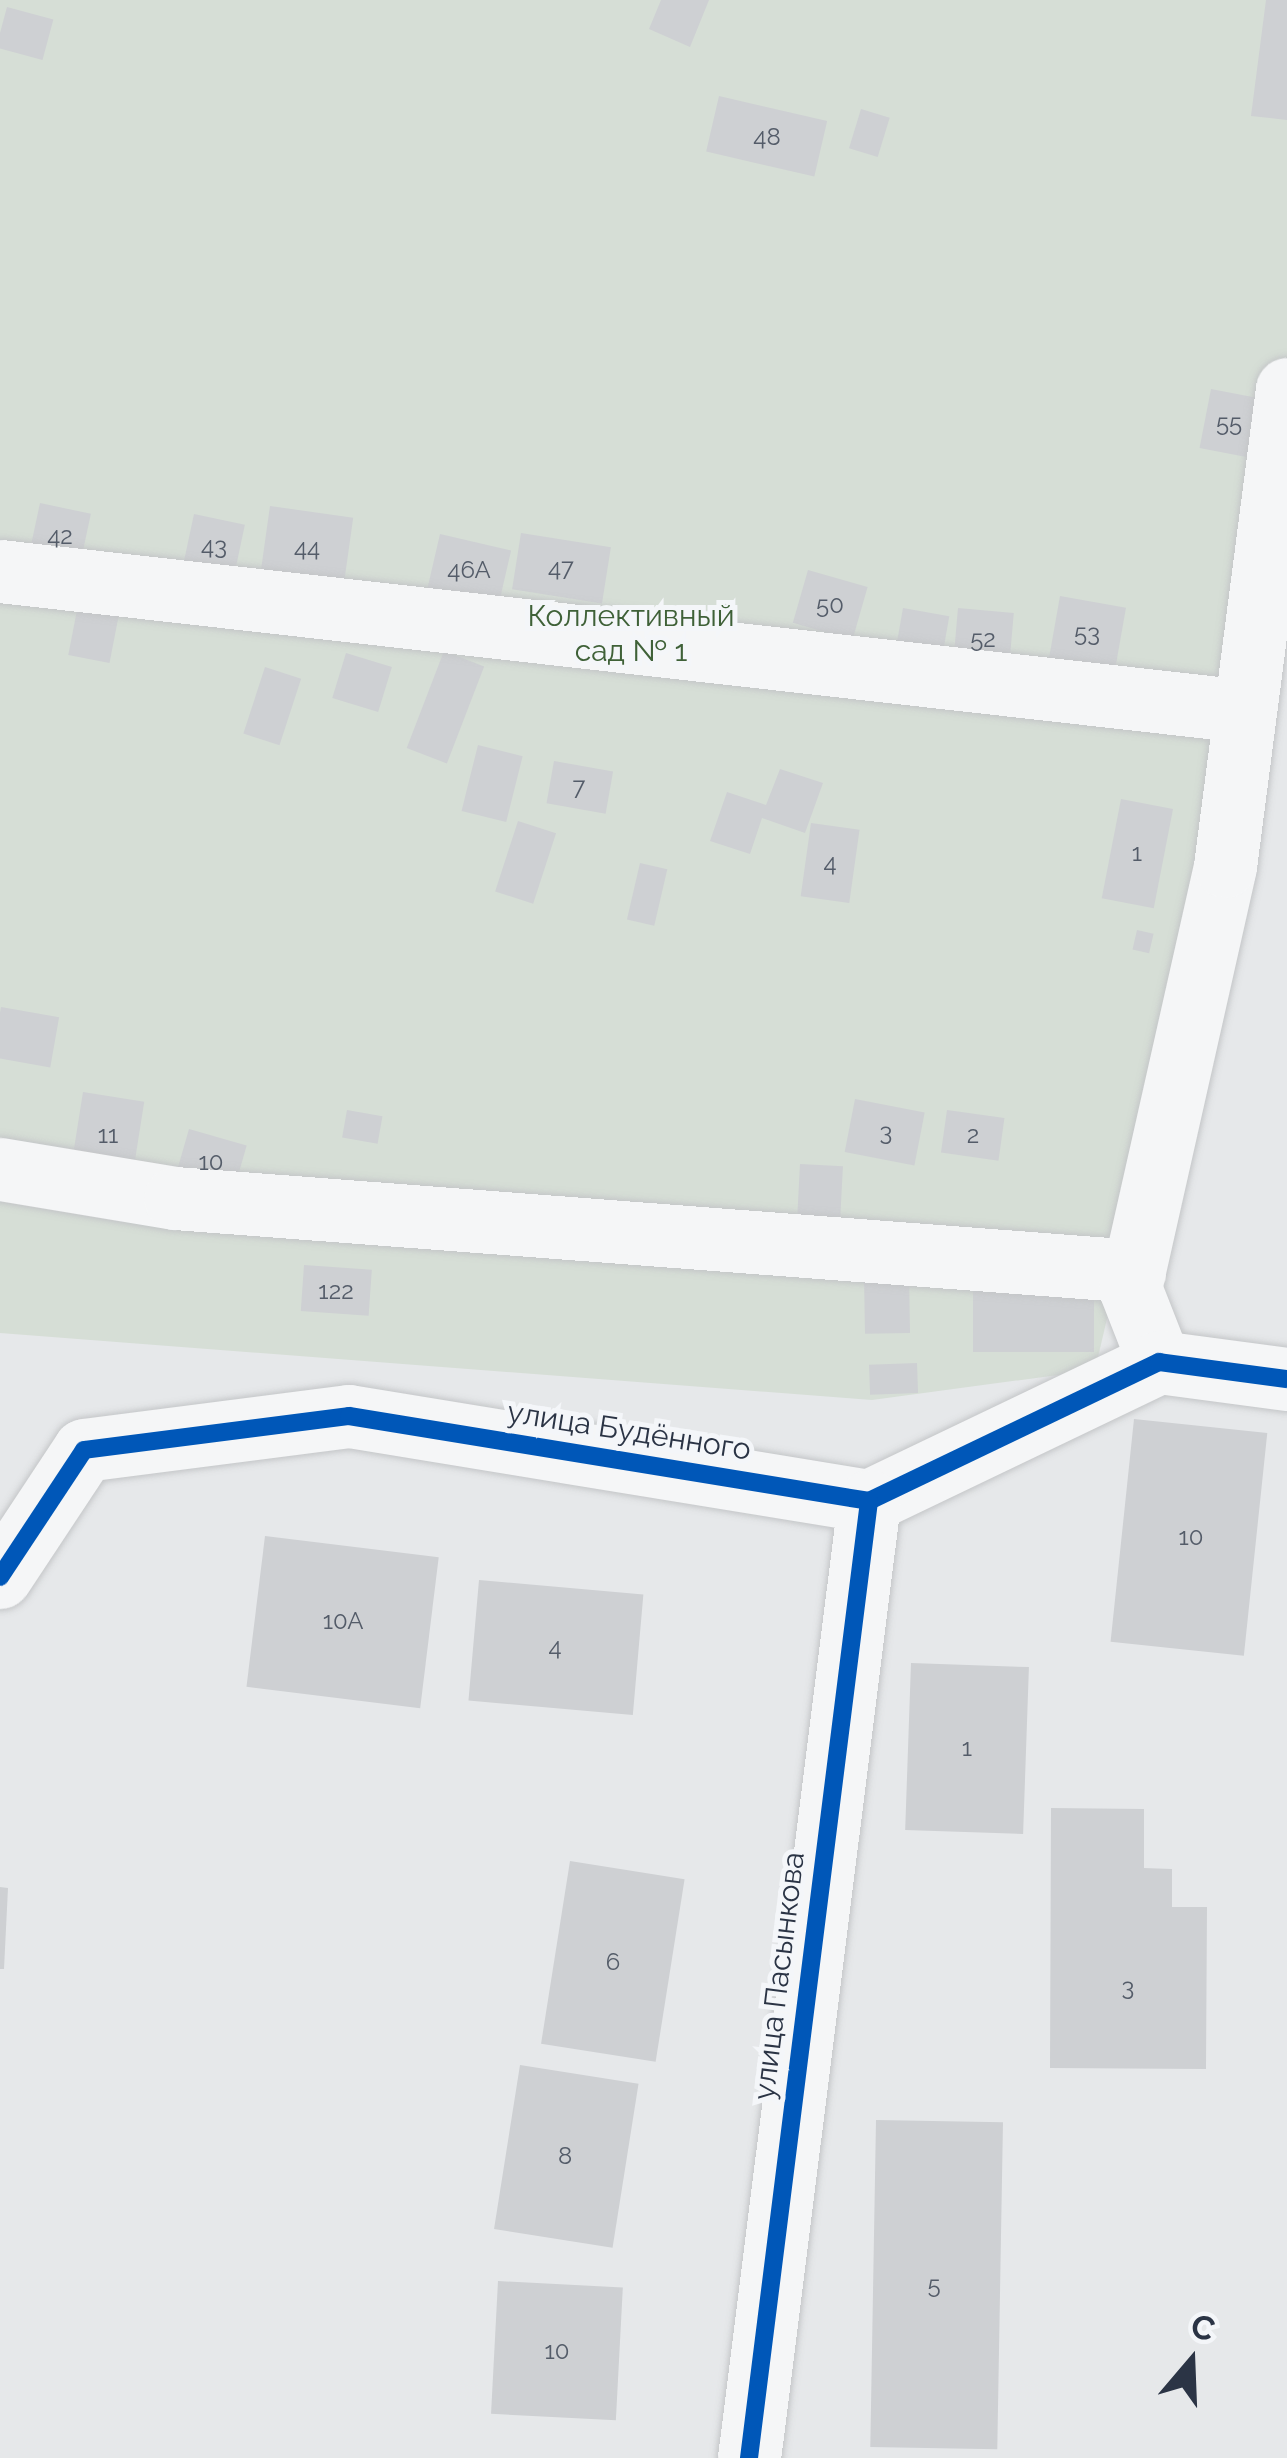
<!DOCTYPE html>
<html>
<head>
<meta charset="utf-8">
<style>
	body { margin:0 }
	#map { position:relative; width:1287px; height:2458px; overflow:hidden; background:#e6e8ea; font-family:Raleway,sans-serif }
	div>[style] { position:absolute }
	.green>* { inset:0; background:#d6ded6 }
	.building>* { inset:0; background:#ced0d3; transform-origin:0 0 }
	.roads { filter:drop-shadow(0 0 3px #c4c6c8) drop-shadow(0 0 3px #c4c6c8) }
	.minor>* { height:63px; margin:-31.5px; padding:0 31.5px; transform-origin:31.5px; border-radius:31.5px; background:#f5f6f7 }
	.cycleway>* { height:18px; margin:-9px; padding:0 9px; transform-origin:9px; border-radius:9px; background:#0057b8 }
	span { translate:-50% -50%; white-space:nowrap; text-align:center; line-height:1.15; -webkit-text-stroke:10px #f4f6f9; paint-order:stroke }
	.number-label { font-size:24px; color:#545c69 }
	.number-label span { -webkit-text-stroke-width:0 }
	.park-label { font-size:30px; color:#3f6138 }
	.street-label { font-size:30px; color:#2b3445 }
	.north { position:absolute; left:1131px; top:2302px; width:120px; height:120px; -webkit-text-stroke:9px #f4f6f9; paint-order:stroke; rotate:19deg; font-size:33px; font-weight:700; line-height:48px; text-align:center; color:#2b3445 }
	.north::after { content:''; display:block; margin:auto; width:42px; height:54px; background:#2b3445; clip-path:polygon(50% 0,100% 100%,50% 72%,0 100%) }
</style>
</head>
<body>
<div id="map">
	<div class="green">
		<i style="clip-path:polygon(0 0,1287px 0,1287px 548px,1095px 1370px,872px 1400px,0 1333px)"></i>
	</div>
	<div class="building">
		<i style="clip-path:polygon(661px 0,709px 0,690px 47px,649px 29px)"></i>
		<i style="clip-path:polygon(1266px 0,1287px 0,1287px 120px,1251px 116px)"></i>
		<i style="left:7px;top:7px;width:48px;height:42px;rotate:15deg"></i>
		<i style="left:719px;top:96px;width:111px;height:57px;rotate:13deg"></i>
		<i style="left:861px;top:109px;width:30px;height:41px;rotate:17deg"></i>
		<i style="left:1211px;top:389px;width:49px;height:60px;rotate:11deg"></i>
		<i style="left:40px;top:503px;width:52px;height:55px;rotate:12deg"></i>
		<i style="left:270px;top:506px;width:84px;height:75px;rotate:8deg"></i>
		<i style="left:194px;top:514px;width:52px;height:54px;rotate:12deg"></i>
		<i style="left:521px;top:533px;width:91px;height:57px;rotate:9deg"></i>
		<i style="left:440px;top:534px;width:73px;height:58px;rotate:13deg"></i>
		<i style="left:808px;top:570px;width:62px;height:55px;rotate:16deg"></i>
		<i style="left:1060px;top:596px;width:67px;height:63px;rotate:10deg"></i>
		<i style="left:78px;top:605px;width:42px;height:51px;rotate:11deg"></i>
		<i style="left:903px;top:608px;width:47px;height:51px;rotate:10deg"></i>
		<i style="left:958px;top:608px;width:56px;height:56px;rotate:5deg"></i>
		<i style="left:444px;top:651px;width:43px;height:104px;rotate:21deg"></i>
		<i style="left:346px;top:653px;width:48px;height:47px;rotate:17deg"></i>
		<i style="left:265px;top:667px;width:38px;height:70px;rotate:18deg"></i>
		<i style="left:478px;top:745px;width:46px;height:68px;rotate:14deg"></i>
		<i style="left:554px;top:761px;width:60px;height:43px;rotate:10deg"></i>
		<i style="clip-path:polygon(780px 769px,823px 783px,805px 833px,762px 818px,750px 854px,710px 841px,727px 792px,766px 805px)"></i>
		<i style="left:1121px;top:799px;width:53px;height:101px;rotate:11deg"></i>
		<i style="left:518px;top:821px;width:40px;height:74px;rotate:18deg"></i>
		<i style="left:811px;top:823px;width:49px;height:74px;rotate:8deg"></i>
		<i style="left:640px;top:863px;width:28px;height:58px;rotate:13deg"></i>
		<i style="left:1137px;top:930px;width:17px;height:20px;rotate:13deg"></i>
		<i style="left:1px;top:1007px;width:59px;height:51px;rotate:10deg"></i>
		<i style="left:83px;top:1092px;width:62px;height:77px;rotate:9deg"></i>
		<i style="left:855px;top:1099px;width:71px;height:54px;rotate:11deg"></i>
		<i style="left:347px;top:1110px;width:36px;height:28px;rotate:10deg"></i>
		<i style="left:947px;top:1110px;width:58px;height:43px;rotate:8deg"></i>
		<i style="left:189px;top:1129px;width:60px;height:51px;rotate:16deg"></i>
		<i style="left:800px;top:1164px;width:43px;height:69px;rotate:3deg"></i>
		<i style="left:304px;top:1265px;width:68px;height:46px;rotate:4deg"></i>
		<i style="left:909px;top:1275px;width:58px;height:45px;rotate:89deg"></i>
		<i style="left:973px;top:1283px;width:121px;height:69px"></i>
		<i style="left:917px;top:1363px;width:30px;height:48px;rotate:88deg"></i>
		<i style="left:1134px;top:1419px;width:134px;height:224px;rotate:6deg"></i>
		<i style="left:265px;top:1536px;width:175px;height:152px;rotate:7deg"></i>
		<i style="left:479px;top:1580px;width:165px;height:121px;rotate:5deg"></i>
		<i style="left:911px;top:1663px;width:118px;height:167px;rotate:2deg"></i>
		<i style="clip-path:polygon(1051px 1808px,1144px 1809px,1144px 1868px,1172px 1869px,1172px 1907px,1207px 1907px,1206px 2069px,1050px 2068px)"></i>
		<i style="left:570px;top:1861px;width:116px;height:185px;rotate:9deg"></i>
		<i style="clip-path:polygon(0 1887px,8px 1888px,4px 1969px,0 1969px)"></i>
		<i style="left:520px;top:2065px;width:120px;height:166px;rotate:9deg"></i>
		<i style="left:876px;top:2120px;width:127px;height:327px;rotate:1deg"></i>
		<i style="left:498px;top:2281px;width:125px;height:133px;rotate:3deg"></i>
	</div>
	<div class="roads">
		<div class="minor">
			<i style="left:0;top:571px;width:1252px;rotate:6.42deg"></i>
			<i style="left:0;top:1169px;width:177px;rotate:9.4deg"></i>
			<i style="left:175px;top:1198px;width:962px;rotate:4.35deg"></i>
			<i style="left:1159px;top:1362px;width:79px;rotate:-111.4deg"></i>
			<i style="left:1130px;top:1288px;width:433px;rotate:-77.3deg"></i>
			<i style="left:1225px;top:866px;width:481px;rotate:-82.6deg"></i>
			<i style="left:0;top:1577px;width:152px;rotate:-56.5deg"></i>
			<i style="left:84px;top:1450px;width:267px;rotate:-7.3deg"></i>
			<i style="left:349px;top:1416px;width:527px;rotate:9.28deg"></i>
			<i style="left:869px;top:1501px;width:322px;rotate:-25.6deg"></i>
			<i style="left:1159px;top:1362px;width:129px;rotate:7.6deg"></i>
			<i style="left:749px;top:2458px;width:964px;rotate:-82.85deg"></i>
		</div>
	</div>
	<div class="cycleway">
		<i style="left:0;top:1577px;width:152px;rotate:-56.5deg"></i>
		<i style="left:84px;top:1450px;width:267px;rotate:-7.3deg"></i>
		<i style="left:349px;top:1416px;width:527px;rotate:9.28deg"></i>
		<i style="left:869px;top:1501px;width:322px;rotate:-25.6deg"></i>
		<i style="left:1159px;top:1362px;width:129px;rotate:7.6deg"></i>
		<i style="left:749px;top:2458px;width:964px;rotate:-82.85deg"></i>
	</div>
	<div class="number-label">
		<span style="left:767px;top:137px">48</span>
		<span style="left:1229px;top:423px">55</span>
		<span style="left:60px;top:536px">42</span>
		<span style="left:214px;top:546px">43</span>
		<span style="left:307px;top:548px">44</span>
		<span style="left:561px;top:568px">47</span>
		<span style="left:469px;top:570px">46А</span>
		<span style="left:830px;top:605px">50</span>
		<span style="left:1087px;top:633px">53</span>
		<span style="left:983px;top:639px">52</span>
		<span style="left:579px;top:787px">7</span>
		<span style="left:1137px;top:853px">1</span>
		<span style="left:830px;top:863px">4</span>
		<span style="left:886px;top:1132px">3</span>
		<span style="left:108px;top:1135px">11</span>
		<span style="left:973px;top:1135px">2</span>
		<span style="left:211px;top:1162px">10</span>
		<span style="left:336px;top:1291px">122</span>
		<span style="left:1191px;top:1537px">10</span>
		<span style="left:343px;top:1621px">10А</span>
		<span style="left:555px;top:1647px">4</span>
		<span style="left:967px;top:1748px">1</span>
		<span style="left:613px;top:1962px">6</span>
		<span style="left:1128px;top:1987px">3</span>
		<span style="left:565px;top:2156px">8</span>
		<span style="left:934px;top:2285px">5</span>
		<span style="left:557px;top:2351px">10</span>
	</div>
	<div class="park-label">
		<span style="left:631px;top:633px">Коллективный<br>сад № 1</span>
	</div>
	<div class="street-label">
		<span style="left:629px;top:1431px;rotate:9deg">улица Будённого</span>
		<span style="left:779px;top:1976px;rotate:-83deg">улица Пасынкова</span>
	</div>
	<div class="north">С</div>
</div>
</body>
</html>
